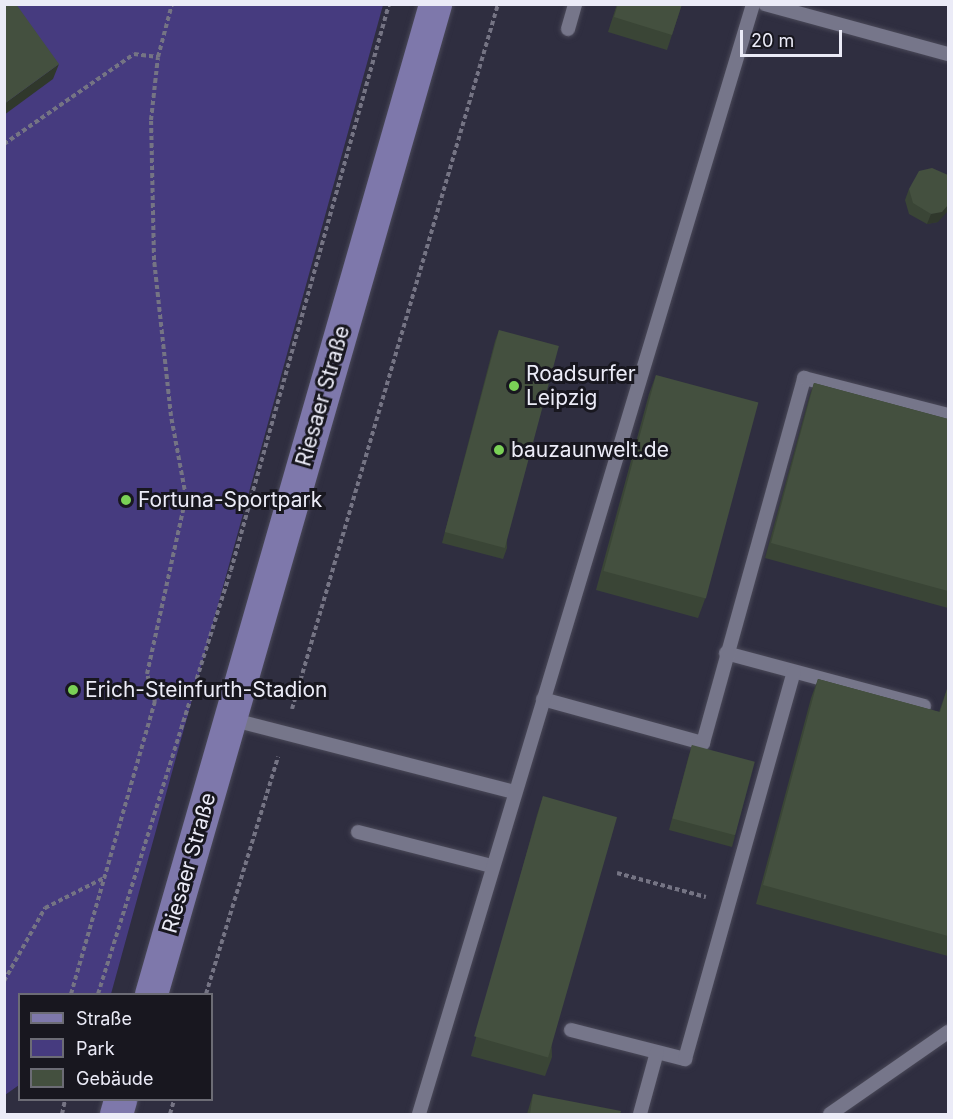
<!DOCTYPE html>
<html>
<head>
<meta charset="utf-8">
<style>
	body { margin:0 }
	#map { position:relative; width:953px; height:1119px; overflow:hidden; background:#2f2e40; font-family:Inter,sans-serif }
	div>[style] { position:absolute }
	.green>* { inset:0; background:#463b7f }
	.path>* { height:4px; margin-top:-2px; transform-origin:0; background:repeating-linear-gradient(90deg,#757484 0 4.5px,transparent 0 7.5px) }
	.roads { filter:drop-shadow(0 0 2px #4a4958) drop-shadow(0 0 2px #4a4958) }
	.lane>* { height:14px; margin:-7px; padding:0 7px; transform-origin:7px; border-radius:7px; background:#76768a }
	.secondary>* { height:33px; margin:-16.5px; padding:0 16.5px; transform-origin:16.5px; border-radius:16.5px; background:#7e78ab }
	.wall>* { inset:0; background:#3a4536 }
	.shaded-wall>* { inset:0; background:#30382c }
	.building>* { inset:0; background:#44503f; transform-origin:0 0 }
	.dots>* { width:16px; height:16px; translate:-50% -50%; box-sizing:border-box; border:3px solid #18171f; border-radius:50% }
	span { translate:-50% -50%; white-space:nowrap; text-align:center; line-height:1.15; -webkit-text-stroke:6px #18171f; paint-order:stroke }
	.poi-label { font-size:21px; color:#ebebf7 }
	.left { translate:0 -50%; text-align:left }
	.street-label { font-size:21px; color:#ebebf7 }
	.frame { position:absolute; inset:0; border:6px solid #ebebf7; pointer-events:none }
	.legend { position:absolute; left:18px; top:993px; width:195px; height:108px; box-sizing:border-box; background:#18171f; border:2px solid #6c6c75; margin:0; padding:8px 10px; list-style:none; font-size:18px; color:#ebebf7 }
	.legend li { display:flex; align-items:center; gap:12px; height:30px }
	.legend b { width:30px; border:2px solid #6c6c75 }
	.scale { position:absolute; left:740px; top:30px; width:102px; height:27px; box-sizing:border-box; border:3px solid #ebebf7; border-top:0; padding-left:8px; font-size:18px; line-height:21px; white-space:nowrap; color:#ebebf7; -webkit-text-stroke:4px #18171f; paint-order:stroke }
</style>
</head>
<body>
<div id="map">
	<div class="green">
		<i style="clip-path:polygon(5px 5px,383px 5px,111px 994px,20px 994px,19px 1085px,5px 1095px)"></i>
	</div>
	<div class="path">
		<i style="left:4px;top:144px;width:158px;rotate:-34.7deg"></i>
		<i style="left:134px;top:54px;width:24px;rotate:7deg"></i>
		<i style="left:292px;top:709px;width:734px;rotate:-73.71deg"></i>
		<i style="left:617px;top:873px;width:92px;rotate:15.1deg"></i>
		<i style="left:4px;top:981px;width:84px;rotate:-60.7deg"></i>
		<i style="left:45px;top:908px;width:66px;rotate:-27deg"></i>
		<i style="left:71px;top:994px;width:304px;rotate:-74deg"></i>
		<i style="left:155px;top:702px;width:29px;rotate:-106deg"></i>
		<i style="left:147px;top:674px;width:181px;rotate:-77.6deg"></i>
		<i style="left:186px;top:497px;width:82px;rotate:-100.5deg"></i>
		<i style="left:171px;top:416px;width:157px;rotate:-96.2deg"></i>
		<i style="left:154px;top:260px;width:140px;rotate:-91.2deg"></i>
		<i style="left:151px;top:120px;width:63px;rotate:-83.7deg"></i>
		<i style="left:158px;top:57px;width:55px;rotate:-75.2deg"></i>
		<i style="left:98px;top:994px;width:444px;rotate:-72.6deg"></i>
		<i style="left:231px;top:570px;width:588px;rotate:-74.4deg"></i>
		<i style="left:206px;top:994px;width:248px;rotate:-73.1deg"></i>
		<i style="left:62px;top:1114px;width:14px;rotate:-78deg"></i>
		<i style="left:170px;top:1114px;width:15px;rotate:-74deg"></i>
	</div>
	<div class="roads">
		<div class="lane">
			<i style="left:765px;top:4px;width:190px;rotate:15.3deg"></i>
			<i style="left:568px;top:29px;width:26px;rotate:-74deg"></i>
			<i style="left:726px;top:653px;width:205px;rotate:15deg"></i>
			<i style="left:543px;top:699px;width:166px;rotate:15.4deg"></i>
			<i style="left:703px;top:743px;width:379px;rotate:-74.5deg"></i>
			<i style="left:804px;top:378px;width:149px;rotate:14.4deg"></i>
			<i style="left:230px;top:719px;width:294px;rotate:14.4deg"></i>
			<i style="left:358px;top:832px;width:137px;rotate:14.3deg"></i>
			<i style="left:571px;top:1030px;width:118px;rotate:14.3deg"></i>
			<i style="left:685px;top:1059px;width:402px;rotate:-74.3deg"></i>
			<i style="left:419px;top:1114px;width:1159px;rotate:-73.25deg"></i>
			<i style="left:640px;top:1114px;width:64px;rotate:-74.7deg"></i>
			<i style="left:830px;top:1114px;width:144px;rotate:-34.8deg"></i>
		</div>
		<div class="secondary">
			<i style="left:151px;top:994px;width:1030px;rotate:-73.99deg"></i>
			<i style="left:116px;top:1114px;width:15px;rotate:-74deg"></i>
		</div>
	</div>
	<div class="wall">
		<i style="clip-path:polygon(617px 4px,682px 4px,667px 50px,608px 32px)"></i>
		<i style="clip-path:polygon(909px 189px,938px 222px,927px 224px,909px 214px,905px 200px)"></i>
		<i style="clip-path:polygon(499px 330px,507px 548px,503px 559px,442px 543px,495px 341px)"></i>
		<i style="clip-path:polygon(656px 375px,705px 599px,698px 618px,596px 590px,649px 394px)"></i>
		<i style="clip-path:polygon(814px 383px,948px 419px,948px 608px,765px 558px,809px 398px)"></i>
		<i style="clip-path:polygon(818px 679px,939px 712px,947px 689px,948px 690px,948px 956px,756px 904px,811px 698px)"></i>
		<i style="clip-path:polygon(692px 745px,735px 836px,732px 847px,669px 830px,689px 755px)"></i>
		<i style="clip-path:polygon(543px 796px,552px 1057px,545px 1076px,471px 1056px,537px 815px)"></i>
		<i style="clip-path:polygon(533px 1094px,620px 1114px,527px 1114px)"></i>
	</div>
	<div class="shaded-wall">
		<i style="clip-path:polygon(59px 64px,53px 79px,4px 115px,4px 104px)"></i>
		<i style="clip-path:polygon(948px 205px,948px 211px,938px 222px,927px 224px,931px 214px)"></i>
	</div>
	<div class="building">
		<i style="clip-path:polygon(4px 4px,16px 4px,59px 64px,4px 104px)"></i>
		<i style="clip-path:polygon(618px 4px,682px 4px,672px 35px,614px 17px)"></i>
		<i style="clip-path:polygon(932px 168px,948px 175px,948px 205px,942px 212px,931px 214px,913px 203px,909px 189px,919px 171px)"></i>
		<i style="left:499px;top:330px;width:62px;height:209px;rotate:15deg"></i>
		<i style="left:656px;top:375px;width:106px;height:203px;rotate:15deg"></i>
		<i style="clip-path:polygon(814px 383px,948px 419px,948px 591px,771px 543px)"></i>
		<i style="clip-path:polygon(818px 679px,940px 712px,947px 689px,948px 690px,948px 936px,763px 885px)"></i>
		<i style="left:692px;top:745px;width:65px;height:76px;rotate:15deg"></i>
		<i style="left:543px;top:796px;width:77px;height:250px;rotate:16deg"></i>
		<i style="clip-path:polygon(533px 1094px,621px 1111px,620px 1114px,530px 1114px)"></i>
	</div>
	<div class="dots">
		<i style="left:514px;top:386px;background:#7ad156"></i>
		<i style="left:499px;top:450px;background:#7ad156"></i>
		<i style="left:126px;top:500px;background:#7ad156"></i>
		<i style="left:73px;top:690px;background:#7ad156"></i>
	</div>
	<div class="poi-label">
		<span class="left" style="left:526px;top:386px">Roadsurfer<br>Leipzig</span>
		<span class="left" style="left:511px;top:450px">bauzaunwelt.de</span>
		<span class="left" style="left:138px;top:500px">Fortuna-Sportpark</span>
		<span class="left" style="left:85px;top:690px">Erich-Steinfurth-Stadion</span>
	</div>
	<div class="street-label">
		<span style="left:323px;top:396px;rotate:-74deg">Riesaer Straße</span>
		<span style="left:189px;top:863px;rotate:-74deg">Riesaer Straße</span>
	</div>
	<div class="frame"></div>
	<ul class="legend">
	<li><b style="height:8px;background:#7e78ab"></b>Straße</li>
	<li><b style="height:16px;background:#463b7f"></b>Park</li>
	<li><b style="height:16px;background:#44503f"></b>Gebäude</li>
	</ul>
	<div class="scale">20 m</div>
</div>
</body>
</html>
